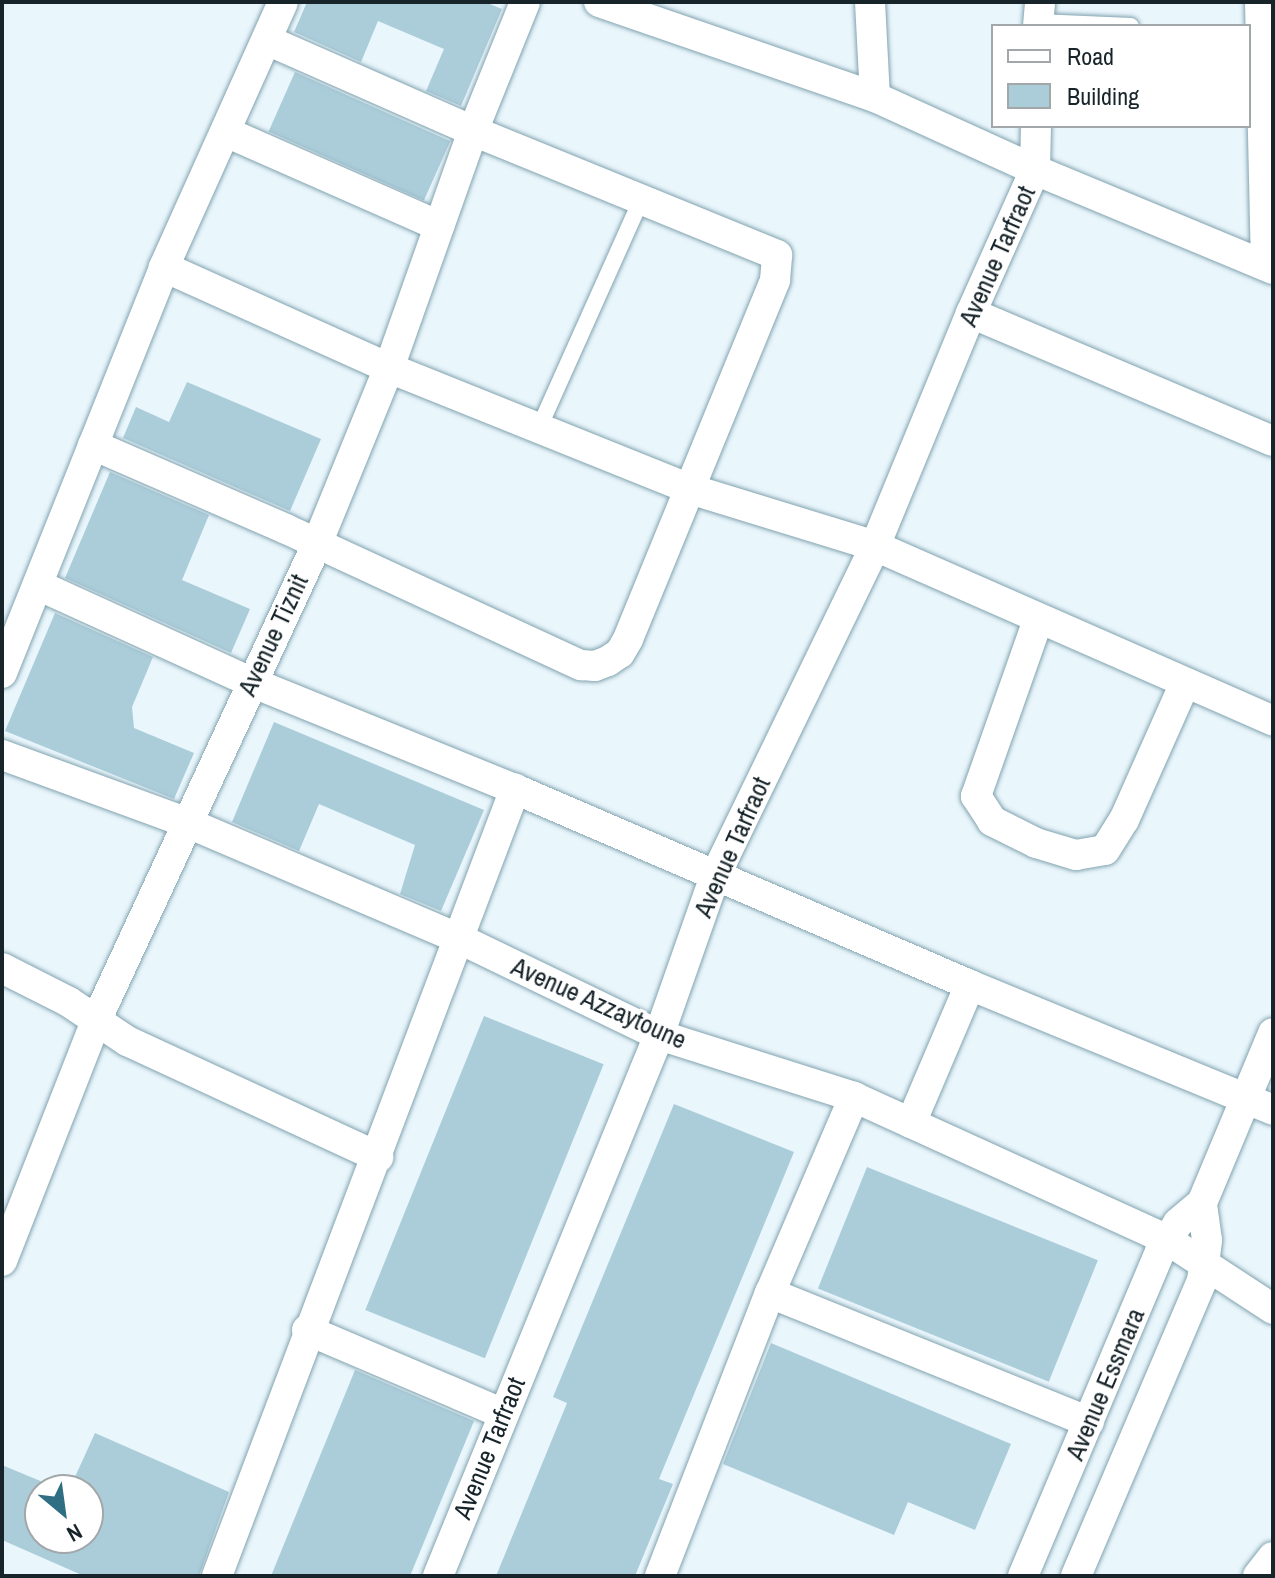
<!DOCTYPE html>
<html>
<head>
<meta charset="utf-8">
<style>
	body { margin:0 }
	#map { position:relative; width:1275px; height:1578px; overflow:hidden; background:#e9f6fc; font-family:"Archivo Narrow",sans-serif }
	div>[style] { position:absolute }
	.building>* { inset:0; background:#abcdda; transform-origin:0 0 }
	.roads { filter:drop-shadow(0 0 2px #82a3af) drop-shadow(0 0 2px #82a3af) }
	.service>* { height:16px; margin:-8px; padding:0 8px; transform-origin:8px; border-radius:8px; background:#fff }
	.minor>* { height:30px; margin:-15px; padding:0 15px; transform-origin:15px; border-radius:15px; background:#fff }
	span { translate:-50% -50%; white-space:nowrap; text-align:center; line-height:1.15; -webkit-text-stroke:6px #fff; paint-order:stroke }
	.street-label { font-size:26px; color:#172429 }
	.frame { position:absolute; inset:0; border:4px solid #172429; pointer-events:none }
	.legend { position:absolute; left:991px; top:24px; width:260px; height:104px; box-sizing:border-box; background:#fff; border:2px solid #a2a7a9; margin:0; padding:10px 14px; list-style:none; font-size:24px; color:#172429 }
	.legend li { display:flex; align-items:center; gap:16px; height:40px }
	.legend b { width:40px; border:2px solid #a2a7a9 }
	.north { position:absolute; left:24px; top:1474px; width:80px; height:80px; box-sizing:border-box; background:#fff; border:2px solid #a2a7a9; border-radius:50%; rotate:151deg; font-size:22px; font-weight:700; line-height:32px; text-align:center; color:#172429 }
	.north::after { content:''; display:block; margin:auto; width:28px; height:36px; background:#2f6e83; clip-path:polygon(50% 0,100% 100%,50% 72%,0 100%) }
</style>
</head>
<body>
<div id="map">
	<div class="building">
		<i style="clip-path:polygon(307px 2px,485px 2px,502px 9px,461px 106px,426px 91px,444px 49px,378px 21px,361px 62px,294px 32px)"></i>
		<i style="left:295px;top:72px;width:170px;height:65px;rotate:24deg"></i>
		<i style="clip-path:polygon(187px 382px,321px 439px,290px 511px,123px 438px,136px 407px,169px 422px)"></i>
		<i style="clip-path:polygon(110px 472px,209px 515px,182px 580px,250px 609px,231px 653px,65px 578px)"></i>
		<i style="clip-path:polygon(55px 613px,153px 657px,132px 707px,134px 728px,194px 753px,174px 799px,5px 731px)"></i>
		<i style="clip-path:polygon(274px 722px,484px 810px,441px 911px,400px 894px,415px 845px,319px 804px,299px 851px,232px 822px)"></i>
		<i style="left:484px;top:1016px;width:129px;height:317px;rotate:22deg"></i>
		<i style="clip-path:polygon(674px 1104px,794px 1152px,659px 1479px,673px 1484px,635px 1576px,496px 1576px,567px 1403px,553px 1397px)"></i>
		<i style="left:867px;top:1167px;width:249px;height:131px;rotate:22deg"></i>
		<i style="clip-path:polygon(771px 1343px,1011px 1444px,975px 1530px,908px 1502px,894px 1535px,723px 1464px)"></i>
		<i style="clip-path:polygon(355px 1370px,474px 1421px,410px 1576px,271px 1576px)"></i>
		<i style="clip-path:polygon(95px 1433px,229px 1492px,199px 1576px,84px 1576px,2px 1540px,2px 1465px,62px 1490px,40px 1490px,40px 1538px,88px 1538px,88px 1490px,69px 1490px)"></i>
	</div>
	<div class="roads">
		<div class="service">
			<i style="left:1038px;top:22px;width:93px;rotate:2.5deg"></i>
			<i style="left:539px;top:428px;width:252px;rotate:-65.9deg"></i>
		</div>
		<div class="minor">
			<i style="left:599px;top:2px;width:292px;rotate:19deg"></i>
			<i style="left:875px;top:97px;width:176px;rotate:24.5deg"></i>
			<i style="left:1035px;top:170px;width:258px;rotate:22.6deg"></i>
			<i style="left:870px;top:2px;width:95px;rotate:87deg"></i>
			<i style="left:1260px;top:2px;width:263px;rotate:88.7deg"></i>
			<i style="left:1038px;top:26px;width:24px;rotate:-85deg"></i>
			<i style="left:226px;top:132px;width:233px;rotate:23.8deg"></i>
			<i style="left:164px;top:267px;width:247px;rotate:24.2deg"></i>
			<i style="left:389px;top:368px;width:324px;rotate:21.9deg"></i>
			<i style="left:690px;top:489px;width:194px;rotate:17.1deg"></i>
			<i style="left:875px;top:546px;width:435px;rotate:23.7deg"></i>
			<i style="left:971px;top:313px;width:328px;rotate:23deg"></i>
			<i style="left:93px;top:445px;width:210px;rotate:23.5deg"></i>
			<i style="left:286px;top:529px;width:325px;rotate:24.8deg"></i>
			<i style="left:581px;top:665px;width:14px;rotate:4deg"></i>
			<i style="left:595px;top:666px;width:14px;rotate:-21deg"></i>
			<i style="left:608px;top:661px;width:14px;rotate:-34deg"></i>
			<i style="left:620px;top:653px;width:16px;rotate:-60deg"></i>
			<i style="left:628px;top:639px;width:388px;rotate:-67.7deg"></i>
			<i style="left:775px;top:280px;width:25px;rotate:-85deg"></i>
			<i style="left:777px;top:255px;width:328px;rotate:-157.8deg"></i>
			<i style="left:473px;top:131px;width:225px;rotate:-156.2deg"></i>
			<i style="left:40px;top:586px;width:232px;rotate:24.5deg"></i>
			<i style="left:251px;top:682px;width:285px;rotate:22.1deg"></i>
			<i style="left:515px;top:789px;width:495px;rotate:23.3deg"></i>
			<i style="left:970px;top:985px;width:328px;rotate:22.4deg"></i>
			<i style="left:1038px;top:620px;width:187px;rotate:109.4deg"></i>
			<i style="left:976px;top:796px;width:30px;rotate:57deg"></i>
			<i style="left:992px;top:821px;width:49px;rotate:26.6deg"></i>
			<i style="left:1036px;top:843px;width:42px;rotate:16.7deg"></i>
			<i style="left:1076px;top:855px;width:29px;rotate:-10deg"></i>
			<i style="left:1105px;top:850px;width:36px;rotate:-58deg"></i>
			<i style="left:1124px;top:820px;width:150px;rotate:-66deg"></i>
			<i style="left:2px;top:673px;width:437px;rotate:-68.2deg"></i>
			<i style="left:164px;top:267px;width:290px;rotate:-65.8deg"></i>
			<i style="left:2px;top:755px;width:198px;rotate:20.1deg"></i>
			<i style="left:188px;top:823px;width:296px;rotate:23.1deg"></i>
			<i style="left:460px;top:939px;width:221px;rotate:25.8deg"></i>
			<i style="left:659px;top:1035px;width:205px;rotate:17.6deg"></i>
			<i style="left:854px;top:1097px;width:343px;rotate:24.5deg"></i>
			<i style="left:1166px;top:1239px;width:128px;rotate:33.2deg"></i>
			<i style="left:2px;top:968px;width:75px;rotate:26.9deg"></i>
			<i style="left:69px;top:1002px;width:70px;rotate:33.9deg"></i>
			<i style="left:127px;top:1041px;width:277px;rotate:24.8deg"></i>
			<i style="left:911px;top:1123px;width:150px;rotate:-66.9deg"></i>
			<i style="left:2px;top:1261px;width:258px;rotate:-68.6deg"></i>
			<i style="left:96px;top:1021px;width:526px;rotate:-65.14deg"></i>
			<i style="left:317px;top:544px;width:190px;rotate:-67.8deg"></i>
			<i style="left:389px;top:368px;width:251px;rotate:-70.5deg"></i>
			<i style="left:473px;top:131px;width:139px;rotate:-68deg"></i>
			<i style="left:770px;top:1293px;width:344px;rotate:22deg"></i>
			<i style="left:307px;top:1330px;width:212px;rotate:23.1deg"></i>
			<i style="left:217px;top:1576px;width:842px;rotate:-69.26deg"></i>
			<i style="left:438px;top:1576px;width:584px;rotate:-67.78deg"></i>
			<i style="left:659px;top:1035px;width:169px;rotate:-70.6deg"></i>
			<i style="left:715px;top:876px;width:367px;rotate:-64.1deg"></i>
			<i style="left:875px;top:546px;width:252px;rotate:-67.6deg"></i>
			<i style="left:971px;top:313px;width:157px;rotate:-65.9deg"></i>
			<i style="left:1035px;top:170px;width:44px;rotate:-88.7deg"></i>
			<i style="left:660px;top:1576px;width:304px;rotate:-68.8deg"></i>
			<i style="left:770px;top:1293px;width:213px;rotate:-66.8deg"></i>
			<i style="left:1023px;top:1576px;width:353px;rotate:-67.1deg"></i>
			<i style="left:1160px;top:1251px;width:33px;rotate:-57deg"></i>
			<i style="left:1178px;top:1223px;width:31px;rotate:-40deg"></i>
			<i style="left:1202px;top:1203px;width:184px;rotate:-67.3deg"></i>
			<i style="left:1076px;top:1576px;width:321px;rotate:-66.9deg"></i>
			<i style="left:1202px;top:1281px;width:41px;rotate:-83deg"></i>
			<i style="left:1207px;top:1240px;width:37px;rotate:-98deg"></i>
			<i style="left:1258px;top:1576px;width:24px;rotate:-52deg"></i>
		</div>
	</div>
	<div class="street-label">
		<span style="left:997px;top:256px;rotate:-66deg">Avenue Tarfraot</span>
		<span style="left:273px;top:635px;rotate:-65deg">Avenue Tiznit</span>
		<span style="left:732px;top:847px;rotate:-66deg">Avenue Tarfraot</span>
		<span style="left:599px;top:1003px;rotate:24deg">Avenue Azzaytoune</span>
		<span style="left:1105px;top:1384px;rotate:-67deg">Avenue Essmara</span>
		<span style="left:489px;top:1448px;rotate:-68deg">Avenue Tarfraot</span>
	</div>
	<div class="frame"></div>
	<ul class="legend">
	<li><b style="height:10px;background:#fff"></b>Road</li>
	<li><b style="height:22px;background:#abcdda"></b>Building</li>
	</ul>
	<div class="north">N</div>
</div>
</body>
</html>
